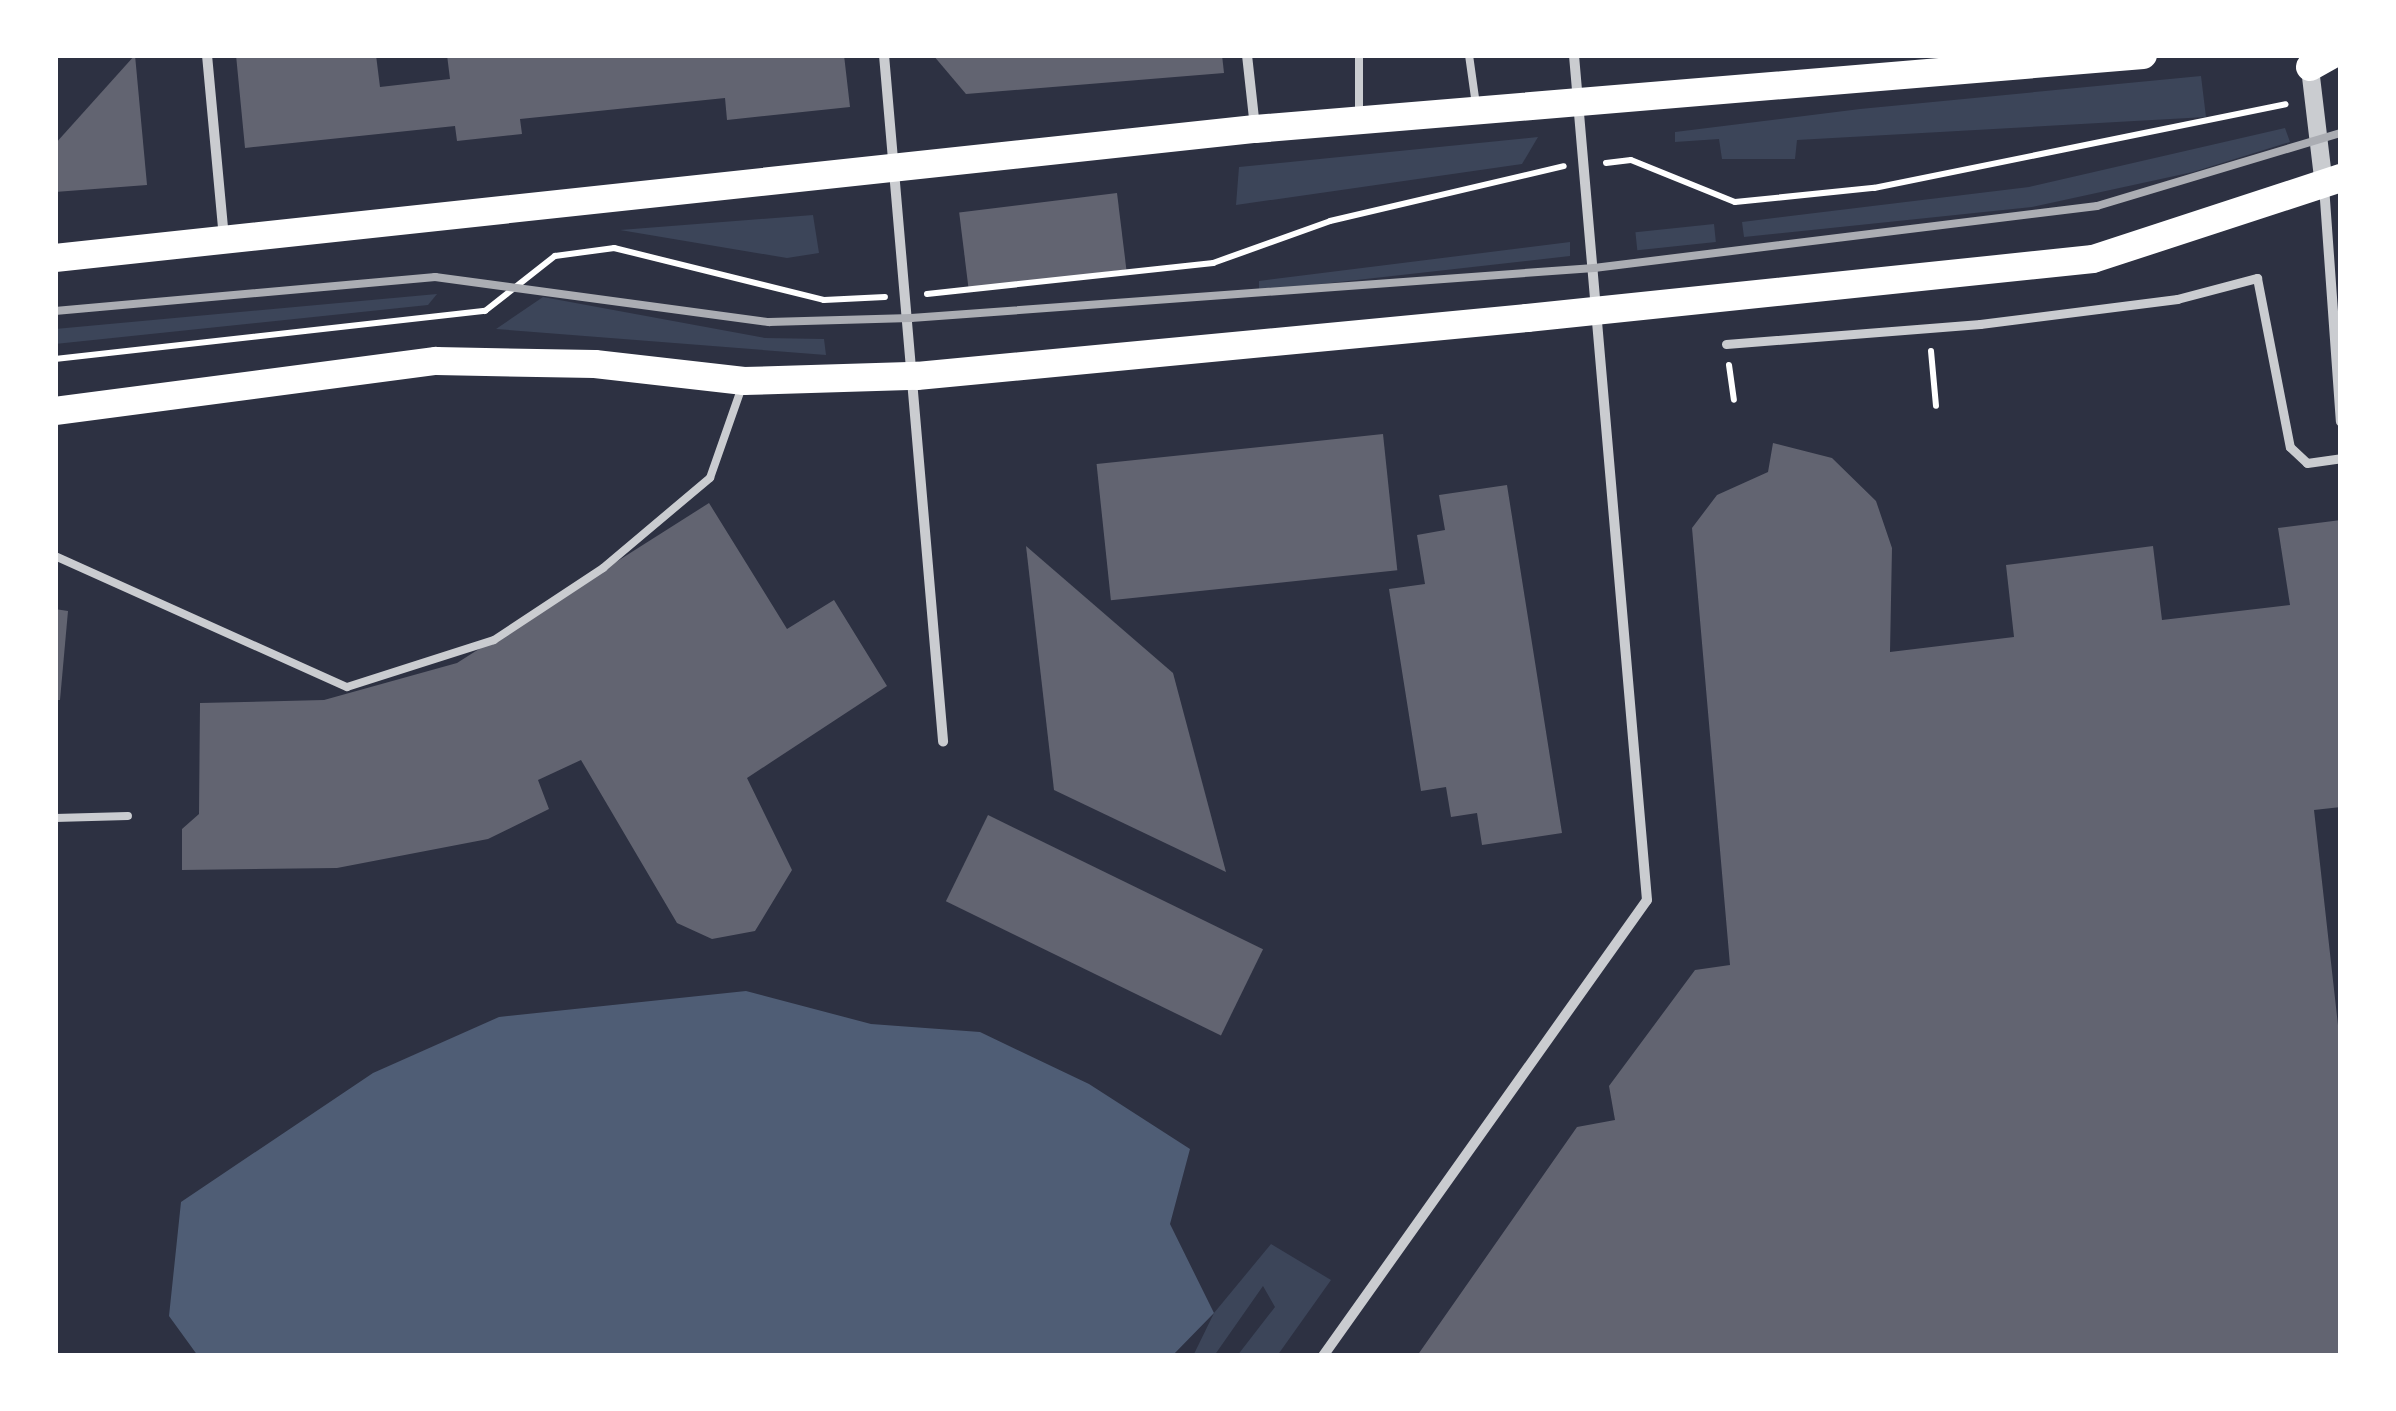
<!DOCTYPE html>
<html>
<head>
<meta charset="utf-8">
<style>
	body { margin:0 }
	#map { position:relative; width:2396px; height:1411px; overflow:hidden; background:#2d3142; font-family:"IBM Plex Sans",sans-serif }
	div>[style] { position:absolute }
	.green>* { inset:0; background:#3c4559; transform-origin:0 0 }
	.water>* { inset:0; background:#4f5d75 }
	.building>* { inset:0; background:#626471; transform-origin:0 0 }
	.path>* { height:6px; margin:-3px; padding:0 3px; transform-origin:3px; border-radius:3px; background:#fff }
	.service>* { height:8px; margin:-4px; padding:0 4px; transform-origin:4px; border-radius:4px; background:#caccd0 }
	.pedestrian>* { height:9px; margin:-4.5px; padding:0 4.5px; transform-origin:4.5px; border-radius:4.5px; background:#caccd0 }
	.minor>* { height:10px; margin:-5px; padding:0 5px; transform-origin:5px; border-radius:5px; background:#caccd0 }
	.tertiary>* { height:18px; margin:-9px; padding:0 9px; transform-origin:9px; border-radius:9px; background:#caccd0 }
	.trunk>* { height:28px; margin:-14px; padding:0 14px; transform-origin:14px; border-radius:14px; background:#fff }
	.rail>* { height:8px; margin:-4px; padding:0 4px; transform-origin:4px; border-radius:4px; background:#abadb3 }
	span { translate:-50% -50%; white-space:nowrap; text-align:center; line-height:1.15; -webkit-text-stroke:8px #fff; paint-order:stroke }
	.frame { position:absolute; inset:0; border:58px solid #fff; pointer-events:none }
</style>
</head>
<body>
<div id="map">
	<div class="green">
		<i style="clip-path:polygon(2201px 76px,2206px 117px,1797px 140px,1795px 159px,1722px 159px,1719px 139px,1675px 142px,1675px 132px,1860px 109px)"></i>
		<i style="clip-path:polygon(2285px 128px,2290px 142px,2193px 172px,2032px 207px,1744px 237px,1742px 222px,2029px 187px)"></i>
		<i style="clip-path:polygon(1538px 137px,1522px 164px,1236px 205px,1239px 167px)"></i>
		<i style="clip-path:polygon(813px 215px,819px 253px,787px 258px,620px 230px)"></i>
		<i style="left:1714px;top:224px;width:18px;height:79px;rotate:84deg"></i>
		<i style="clip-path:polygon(1570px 242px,1570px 256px,1259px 291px,1259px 281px)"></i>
		<i style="clip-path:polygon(437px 294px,428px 305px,55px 344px,55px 329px)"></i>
		<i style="clip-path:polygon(543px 297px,765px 338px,824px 339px,826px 355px,496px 329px)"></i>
		<i style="clip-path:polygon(1271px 1244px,1331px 1280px,1277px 1356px,1237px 1356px,1275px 1307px,1263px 1286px,1214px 1356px,1193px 1356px,1214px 1313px)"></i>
	</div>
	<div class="water">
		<i style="clip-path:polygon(746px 991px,871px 1024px,980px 1032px,1089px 1084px,1190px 1149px,1170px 1224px,1214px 1313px,1172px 1356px,198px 1356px,169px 1316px,181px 1202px,373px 1073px,499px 1017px)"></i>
	</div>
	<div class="building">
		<i style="clip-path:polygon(135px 55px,147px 185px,55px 192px,55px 144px)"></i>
		<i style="clip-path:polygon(236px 55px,376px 55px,380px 87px,450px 79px,447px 55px,844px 55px,850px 107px,727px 120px,725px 98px,520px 119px,522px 134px,457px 141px,455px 126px,245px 148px)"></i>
		<i style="clip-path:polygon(933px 55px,1222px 55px,1224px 73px,966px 94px)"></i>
		<i style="left:1117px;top:193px;width:77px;height:159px;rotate:83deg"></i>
		<i style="left:1383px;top:434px;width:137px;height:288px;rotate:84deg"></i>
		<i style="clip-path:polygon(1773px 443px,1832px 458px,1876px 501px,1892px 548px,1890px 652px,2014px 637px,2006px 565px,2153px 546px,2162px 620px,2290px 605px,2278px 528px,2341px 520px,2341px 807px,2314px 810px,2341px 1052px,2341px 1356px,1417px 1356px,1577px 1127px,1615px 1120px,1609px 1086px,1695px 970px,1730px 965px,1692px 528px,1717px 495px,1768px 472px)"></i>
		<i style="clip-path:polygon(1507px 485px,1562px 833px,1482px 845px,1477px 813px,1451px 817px,1446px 787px,1421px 791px,1389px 589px,1425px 584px,1417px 535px,1445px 530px,1439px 495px)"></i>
		<i style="clip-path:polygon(709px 503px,787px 629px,834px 600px,887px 686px,747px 778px,792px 870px,755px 931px,712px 939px,677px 923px,581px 760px,538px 780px,549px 809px,488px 839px,337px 868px,182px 870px,182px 829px,199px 814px,200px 703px,324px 700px,457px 663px)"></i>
		<i style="clip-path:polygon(1026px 546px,1173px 673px,1226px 872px,1054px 790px)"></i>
		<i style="clip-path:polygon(55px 609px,68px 611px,60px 700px,55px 700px)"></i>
		<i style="left:988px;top:815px;width:306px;height:96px;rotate:26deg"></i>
	</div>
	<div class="path">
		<i style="left:1606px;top:163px;width:25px;rotate:-7deg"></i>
		<i style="left:1631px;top:160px;width:112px;rotate:22deg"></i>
		<i style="left:1735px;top:202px;width:140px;rotate:-5.8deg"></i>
		<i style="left:1874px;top:188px;width:420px;rotate:-11.5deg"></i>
		<i style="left:927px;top:294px;width:288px;rotate:-6.2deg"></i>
		<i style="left:1213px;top:263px;width:124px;rotate:-19.7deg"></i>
		<i style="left:1330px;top:221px;width:240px;rotate:-13.2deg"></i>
		<i style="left:1931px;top:351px;width:55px;rotate:84.8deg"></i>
		<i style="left:55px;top:359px;width:433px;rotate:-6.4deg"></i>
		<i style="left:485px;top:311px;width:89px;rotate:-38.2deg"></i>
		<i style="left:555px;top:256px;width:60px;rotate:-7.7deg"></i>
		<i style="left:614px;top:248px;width:216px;rotate:13.9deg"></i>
		<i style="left:824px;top:300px;width:61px;rotate:-2.8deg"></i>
		<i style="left:1729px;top:365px;width:35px;rotate:82deg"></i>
	</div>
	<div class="service">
		<i style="left:1469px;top:55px;width:50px;rotate:82deg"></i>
		<i style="left:1359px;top:116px;width:61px;rotate:-90deg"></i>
		<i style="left:55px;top:556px;width:320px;rotate:24.2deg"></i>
		<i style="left:347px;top:687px;width:154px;rotate:-17.7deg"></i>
		<i style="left:494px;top:640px;width:131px;rotate:-33.4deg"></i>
		<i style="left:603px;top:568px;width:140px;rotate:-40.1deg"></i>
		<i style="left:710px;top:478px;width:100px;rotate:-70.7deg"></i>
		<i style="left:55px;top:818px;width:73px;rotate:-1.6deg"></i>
	</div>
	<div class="pedestrian">
		<i style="left:1726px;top:344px;width:255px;rotate:-4.5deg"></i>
		<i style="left:1980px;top:324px;width:199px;rotate:-7.2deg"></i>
		<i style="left:2177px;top:299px;width:83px;rotate:-14.7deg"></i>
		<i style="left:2257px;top:278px;width:172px;rotate:79deg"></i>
		<i style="left:2290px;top:447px;width:23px;rotate:43deg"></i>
		<i style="left:2307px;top:463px;width:34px;rotate:-8deg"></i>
	</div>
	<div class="minor">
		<i style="left:207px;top:55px;width:184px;rotate:84.7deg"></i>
		<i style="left:884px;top:55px;width:689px;rotate:85.08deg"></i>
		<i style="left:1247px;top:55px;width:73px;rotate:83.7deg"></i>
		<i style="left:2324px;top:186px;width:236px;rotate:85.9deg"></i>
		<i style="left:1323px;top:1356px;width:559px;rotate:-54.61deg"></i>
		<i style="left:1647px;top:900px;width:848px;rotate:-94.94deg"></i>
	</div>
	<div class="tertiary">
		<i style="left:2309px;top:60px;width:126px;rotate:83.2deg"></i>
	</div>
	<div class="trunk">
		<i style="left:2310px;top:67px;width:25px;rotate:-29deg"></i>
		<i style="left:55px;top:258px;width:1207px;rotate:-6.14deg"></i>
		<i style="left:1255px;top:129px;width:891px;rotate:-4.76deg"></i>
		<i style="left:55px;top:411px;width:384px;rotate:-7.5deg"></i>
		<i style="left:436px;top:361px;width:159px;rotate:1.1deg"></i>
		<i style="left:595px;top:364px;width:150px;rotate:6.5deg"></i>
		<i style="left:744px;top:381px;width:173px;rotate:-1.7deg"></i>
		<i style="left:917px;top:376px;width:613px;rotate:-5.43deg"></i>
		<i style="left:1527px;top:318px;width:569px;rotate:-5.95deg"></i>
		<i style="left:2093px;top:259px;width:261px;rotate:-18.1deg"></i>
	</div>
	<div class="rail">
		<i style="left:55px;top:311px;width:382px;rotate:-5.1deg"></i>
		<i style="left:435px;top:277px;width:337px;rotate:7.7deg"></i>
		<i style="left:769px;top:322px;width:142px;rotate:-1.6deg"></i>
		<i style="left:911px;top:318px;width:685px;rotate:-4.19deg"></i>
		<i style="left:1594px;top:268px;width:507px;rotate:-7.03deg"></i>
		<i style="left:2097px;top:206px;width:255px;rotate:-16.7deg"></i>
	</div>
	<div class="frame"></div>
</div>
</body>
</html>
